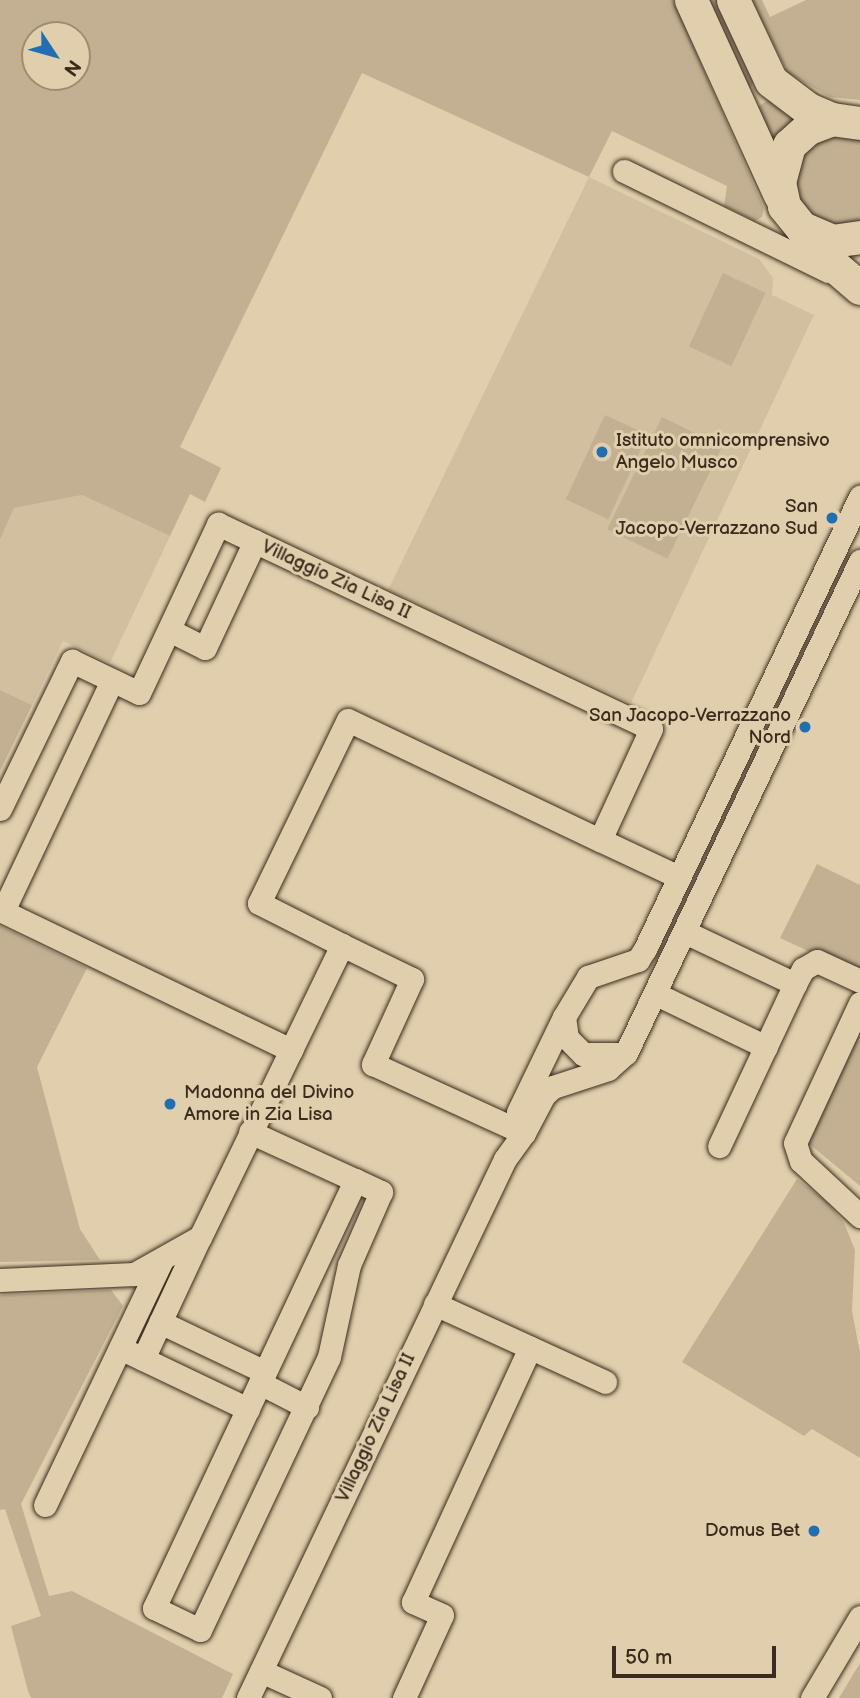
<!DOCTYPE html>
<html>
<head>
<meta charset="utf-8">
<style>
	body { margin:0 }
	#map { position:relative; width:860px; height:1698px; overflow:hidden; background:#e1ceac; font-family:"Balsamiq Sans",sans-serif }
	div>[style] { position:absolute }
	.built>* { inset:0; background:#d2bf9f }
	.green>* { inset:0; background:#c3b092; transform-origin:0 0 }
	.roads { filter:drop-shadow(0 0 2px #3b2a1e) drop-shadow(0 0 2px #3b2a1e) }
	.street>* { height:23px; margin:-11.5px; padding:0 11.5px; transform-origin:11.5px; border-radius:11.5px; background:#e1ceac }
	.secondary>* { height:33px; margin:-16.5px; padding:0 16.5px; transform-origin:16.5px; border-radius:16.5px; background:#e1ceac }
	.dots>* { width:19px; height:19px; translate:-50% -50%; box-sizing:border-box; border:4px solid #e1ceac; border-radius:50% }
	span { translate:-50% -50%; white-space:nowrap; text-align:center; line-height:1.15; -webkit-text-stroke:6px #e1ceac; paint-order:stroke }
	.poi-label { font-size:19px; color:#3b2a1e }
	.left { translate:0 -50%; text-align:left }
	.right { translate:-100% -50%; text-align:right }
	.street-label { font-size:19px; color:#3b2a1e }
	.north { position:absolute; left:21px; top:21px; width:70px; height:70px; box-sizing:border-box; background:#e1ceac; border:2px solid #9f8c73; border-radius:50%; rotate:126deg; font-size:19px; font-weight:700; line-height:28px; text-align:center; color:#3b2a1e }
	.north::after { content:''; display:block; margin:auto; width:24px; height:32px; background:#1f6fb2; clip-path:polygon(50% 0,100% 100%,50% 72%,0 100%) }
	.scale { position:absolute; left:612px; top:1646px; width:164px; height:32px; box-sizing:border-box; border:4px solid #3b2a1e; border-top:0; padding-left:9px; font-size:21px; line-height:24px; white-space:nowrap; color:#3b2a1e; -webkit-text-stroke:5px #e1ceac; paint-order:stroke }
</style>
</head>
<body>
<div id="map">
	<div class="built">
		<i style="clip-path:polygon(589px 177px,759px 259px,773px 278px,772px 295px,814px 315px,631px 703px,388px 590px)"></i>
		<i style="clip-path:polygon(82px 495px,170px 536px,110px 663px,63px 641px,32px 705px,0 690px,0 540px,14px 508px)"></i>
	</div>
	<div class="green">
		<i style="clip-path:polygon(evenodd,0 0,673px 0,764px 208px,762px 217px,755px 221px,724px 206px,727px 186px,612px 131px,589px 177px,362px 73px,180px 447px,221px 468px,205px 502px,190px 494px,170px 536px,82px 495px,14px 508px,0 540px,0 0,35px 35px,77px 35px,77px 77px,35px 77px,35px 35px)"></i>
		<i style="clip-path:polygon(704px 0,720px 0,754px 81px,750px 88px)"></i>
		<i style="clip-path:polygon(752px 0,762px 0,770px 17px,806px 0,860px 0,860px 100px,830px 97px,788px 73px)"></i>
		<i style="clip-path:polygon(771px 98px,798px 118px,772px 146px,753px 110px)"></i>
		<i style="clip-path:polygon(821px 135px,860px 136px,860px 226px,831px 230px,799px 211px,793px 161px)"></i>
		<i style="left:723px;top:273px;width:47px;height:81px;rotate:25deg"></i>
		<i style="left:605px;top:415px;width:47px;height:93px;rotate:25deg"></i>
		<i style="left:662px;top:417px;width:67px;height:125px;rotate:26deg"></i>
		<i style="clip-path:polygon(0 690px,32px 705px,0 771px)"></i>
		<i style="clip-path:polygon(817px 864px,860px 885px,860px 975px,780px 938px)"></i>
		<i style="clip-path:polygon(0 926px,87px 968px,37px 1067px,80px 1229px,100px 1260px,0 1262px)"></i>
		<i style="clip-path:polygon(860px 1030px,860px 1186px,807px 1142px)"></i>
		<i style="clip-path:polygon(797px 1179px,827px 1202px,844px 1223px,855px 1250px,852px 1311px,860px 1353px,860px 1458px,812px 1429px,804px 1436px,682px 1362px)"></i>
		<i style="clip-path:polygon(111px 1290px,123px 1306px,21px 1504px,49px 1596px,72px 1591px,233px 1674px,222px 1698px,31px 1698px,28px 1691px,11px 1626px,41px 1616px,5px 1509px,0 1510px,0 1295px)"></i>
		<i style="clip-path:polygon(860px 1663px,860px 1698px,839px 1698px)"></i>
	</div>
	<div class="roads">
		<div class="street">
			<i style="left:624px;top:171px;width:227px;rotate:26.1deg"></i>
			<i style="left:169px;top:630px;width:40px;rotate:26.6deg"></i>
			<i style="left:205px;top:648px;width:118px;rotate:-65deg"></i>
			<i style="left:0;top:809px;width:165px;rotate:-64.1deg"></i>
			<i style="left:72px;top:661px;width:74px;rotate:25.5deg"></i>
			<i style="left:139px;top:693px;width:187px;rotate:-64.9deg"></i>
			<i style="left:218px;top:524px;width:479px;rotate:25.3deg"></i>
			<i style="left:651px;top:729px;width:122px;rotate:114.7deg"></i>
			<i style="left:600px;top:840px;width:85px;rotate:25.1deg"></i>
			<i style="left:0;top:910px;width:323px;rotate:25.7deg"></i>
			<i style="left:291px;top:1050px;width:208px;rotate:115.9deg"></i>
			<i style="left:200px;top:1237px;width:76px;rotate:150.7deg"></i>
			<i style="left:134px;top:1274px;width:134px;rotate:177.4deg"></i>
			<i style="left:3px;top:911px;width:255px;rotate:-64.7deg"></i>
			<i style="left:685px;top:932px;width:122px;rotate:25.3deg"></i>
			<i style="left:795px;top:984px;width:179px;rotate:115.1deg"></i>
			<i style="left:342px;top:945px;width:78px;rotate:25.9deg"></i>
			<i style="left:412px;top:979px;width:94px;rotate:114.6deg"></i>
			<i style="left:373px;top:1064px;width:166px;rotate:24.6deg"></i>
			<i style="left:795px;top:984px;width:17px;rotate:-62deg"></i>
			<i style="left:803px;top:969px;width:16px;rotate:-30deg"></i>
			<i style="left:817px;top:961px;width:47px;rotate:24.9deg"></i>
			<i style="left:656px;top:994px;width:122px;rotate:25.7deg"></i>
			<i style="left:860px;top:1003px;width:154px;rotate:114.9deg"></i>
			<i style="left:795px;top:1143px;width:19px;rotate:72deg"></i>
			<i style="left:801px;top:1161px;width:81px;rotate:43deg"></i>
			<i style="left:291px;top:1050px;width:117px;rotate:-64.1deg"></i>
			<i style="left:342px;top:945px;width:93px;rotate:-153.2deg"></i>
			<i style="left:259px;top:903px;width:203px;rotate:-64.1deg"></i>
			<i style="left:348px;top:720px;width:279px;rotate:25.5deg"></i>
			<i style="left:624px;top:1054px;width:41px;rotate:180deg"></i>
			<i style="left:583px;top:1054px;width:23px;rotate:-135deg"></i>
			<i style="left:567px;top:1038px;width:21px;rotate:-98deg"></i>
			<i style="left:564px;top:1017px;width:47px;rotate:-59deg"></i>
			<i style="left:588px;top:977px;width:53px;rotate:-18.8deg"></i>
			<i style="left:638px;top:960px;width:13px;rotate:-58deg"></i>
			<i style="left:645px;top:949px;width:501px;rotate:-64.56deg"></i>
			<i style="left:518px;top:1112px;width:106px;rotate:-64.2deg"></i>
			<i style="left:250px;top:1132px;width:115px;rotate:24.6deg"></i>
			<i style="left:355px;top:1180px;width:29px;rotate:25deg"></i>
			<i style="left:381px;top:1192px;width:80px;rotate:113.7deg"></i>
			<i style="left:349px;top:1265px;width:94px;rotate:102.3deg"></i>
			<i style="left:329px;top:1357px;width:302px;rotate:115.3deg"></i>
			<i style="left:200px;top:1630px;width:51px;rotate:-154.4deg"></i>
			<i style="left:154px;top:1608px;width:473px;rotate:-64.8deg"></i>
			<i style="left:435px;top:1304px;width:187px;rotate:24.6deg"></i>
			<i style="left:160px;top:1322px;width:116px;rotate:25.5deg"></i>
			<i style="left:120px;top:1348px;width:142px;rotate:25.5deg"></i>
			<i style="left:143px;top:1359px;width:135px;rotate:-65deg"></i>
			<i style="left:260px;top:1383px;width:53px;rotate:27.1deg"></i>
			<i style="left:45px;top:1505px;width:272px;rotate:-64.5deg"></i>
			<i style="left:261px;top:1671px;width:65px;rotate:24.6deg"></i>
			<i style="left:248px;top:1698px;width:597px;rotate:-64.51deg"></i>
			<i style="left:505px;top:1159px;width:32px;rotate:-54deg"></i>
			<i style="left:524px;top:1133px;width:43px;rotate:-62.2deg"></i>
			<i style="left:544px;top:1095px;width:12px;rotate:-42deg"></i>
			<i style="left:553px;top:1087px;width:58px;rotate:-18.1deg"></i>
			<i style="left:608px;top:1069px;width:24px;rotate:-42deg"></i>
			<i style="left:626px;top:1053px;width:545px;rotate:-64.56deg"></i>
			<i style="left:404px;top:1698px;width:91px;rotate:-65.4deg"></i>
			<i style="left:442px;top:1615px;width:32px;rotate:-156deg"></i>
			<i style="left:413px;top:1602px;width:280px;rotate:-65.3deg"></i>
			<i style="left:812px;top:1698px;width:94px;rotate:-59.3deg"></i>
		</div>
		<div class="secondary">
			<i style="left:691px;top:0;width:214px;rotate:65.5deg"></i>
			<i style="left:733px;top:0;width:89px;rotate:64.9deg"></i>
			<i style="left:771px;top:81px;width:46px;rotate:37.1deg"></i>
			<i style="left:808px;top:109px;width:26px;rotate:23deg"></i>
			<i style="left:860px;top:123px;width:28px;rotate:-172deg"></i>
			<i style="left:832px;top:119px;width:26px;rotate:159deg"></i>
			<i style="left:808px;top:128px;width:25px;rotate:138deg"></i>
			<i style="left:789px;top:145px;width:38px;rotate:105deg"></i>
			<i style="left:779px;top:182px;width:25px;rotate:78deg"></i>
			<i style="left:784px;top:206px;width:28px;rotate:51deg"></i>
			<i style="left:802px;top:228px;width:33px;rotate:23deg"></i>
			<i style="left:832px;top:241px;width:28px;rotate:-8deg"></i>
			<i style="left:803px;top:230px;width:25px;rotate:56deg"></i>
			<i style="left:817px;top:251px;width:57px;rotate:40.7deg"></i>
		</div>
	</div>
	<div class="dots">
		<i style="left:602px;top:452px;background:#1f6fb2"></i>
		<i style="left:832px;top:518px;background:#1f6fb2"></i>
		<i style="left:805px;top:727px;background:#1f6fb2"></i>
		<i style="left:170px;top:1104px;background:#1f6fb2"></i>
		<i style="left:814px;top:1531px;background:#1f6fb2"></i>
	</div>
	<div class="poi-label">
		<span class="left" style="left:616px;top:452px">Istituto omnicomprensivo<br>Angelo Musco</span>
		<span class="right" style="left:818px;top:518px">San<br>Jacopo-Verrazzano Sud</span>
		<span class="right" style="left:791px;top:727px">San Jacopo-Verrazzano<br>Nord</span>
		<span class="left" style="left:184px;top:1104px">Madonna del Divino<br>Amore in Zia Lisa</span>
		<span class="right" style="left:800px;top:1531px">Domus Bet</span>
	</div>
	<div class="street-label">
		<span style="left:336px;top:580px;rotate:25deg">Villaggio Zia Lisa II</span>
		<span style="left:376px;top:1428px;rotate:-65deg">Villaggio Zia Lisa II</span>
	</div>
	<div class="north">N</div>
	<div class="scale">50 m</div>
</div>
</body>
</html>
